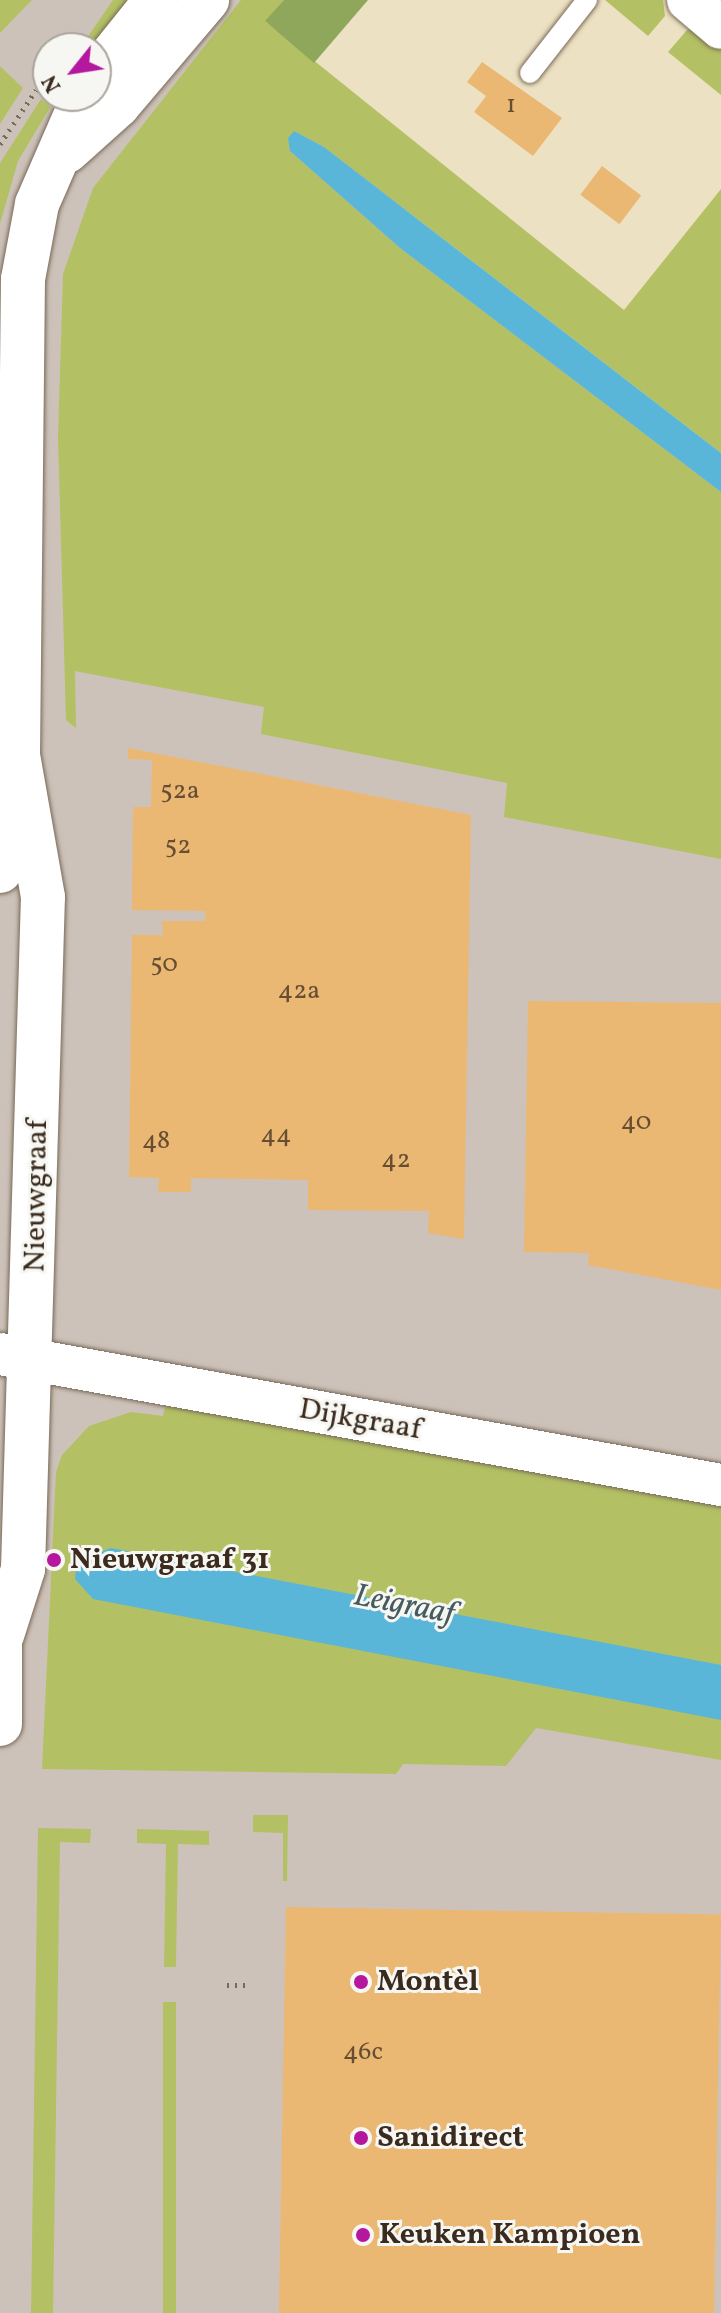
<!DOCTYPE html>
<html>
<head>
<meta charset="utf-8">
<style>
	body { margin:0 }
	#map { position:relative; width:721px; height:2313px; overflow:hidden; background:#ede1c3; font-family:Vollkorn,serif }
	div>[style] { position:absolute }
	.industrial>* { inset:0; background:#cdc2b9 }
	.green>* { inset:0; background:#b3c164; transform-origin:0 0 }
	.forest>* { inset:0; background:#8ea75a }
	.water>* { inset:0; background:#5ab6d8 }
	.building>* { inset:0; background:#eab873; transform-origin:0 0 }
	.path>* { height:5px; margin-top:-2.5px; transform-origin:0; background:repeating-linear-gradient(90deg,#796a58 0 2px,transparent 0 8px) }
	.roads { filter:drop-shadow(0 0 2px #796a58) drop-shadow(0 0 2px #796a58) }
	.service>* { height:20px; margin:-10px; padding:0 10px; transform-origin:10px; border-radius:10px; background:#fff }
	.minor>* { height:42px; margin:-21px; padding:0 21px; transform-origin:21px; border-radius:21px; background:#fff }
	.tertiary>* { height:44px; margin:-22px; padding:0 22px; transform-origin:22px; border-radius:22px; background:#fff }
	.dots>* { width:22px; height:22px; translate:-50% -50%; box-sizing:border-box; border:4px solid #f6f6f2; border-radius:50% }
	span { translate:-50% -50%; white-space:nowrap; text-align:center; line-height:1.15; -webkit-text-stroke:6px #f6f6f2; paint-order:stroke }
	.number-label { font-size:26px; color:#674e33 }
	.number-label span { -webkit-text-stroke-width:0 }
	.street-label { font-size:30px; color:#3b2a1e }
	.poi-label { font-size:30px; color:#3b2a1e; font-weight:700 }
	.left { translate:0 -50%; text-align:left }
	.water-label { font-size:32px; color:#465b5f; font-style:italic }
	.north { position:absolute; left:32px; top:32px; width:80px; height:80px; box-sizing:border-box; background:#f6f6f2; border:2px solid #aba49d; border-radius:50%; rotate:240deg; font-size:22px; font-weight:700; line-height:32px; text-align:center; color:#3b2a1e }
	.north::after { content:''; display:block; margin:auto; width:28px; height:36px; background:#b5179e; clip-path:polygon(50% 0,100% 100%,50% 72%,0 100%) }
</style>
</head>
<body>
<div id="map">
	<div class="industrial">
		<i style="clip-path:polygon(evenodd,0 0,284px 0,228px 65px,721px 468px,721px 2313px,0 2313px,0 0,48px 48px,96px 48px,96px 96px,48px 96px,48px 48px)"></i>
	</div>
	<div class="green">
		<i style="clip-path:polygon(0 0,32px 0,0 33px)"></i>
		<i style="clip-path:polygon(113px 0,136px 0,96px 48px,80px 48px)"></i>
		<i style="clip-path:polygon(241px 0,284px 0,266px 22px,624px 310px,721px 189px,721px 453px,324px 147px,294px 131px,290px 151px,400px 248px,721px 492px,721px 859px,504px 817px,507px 783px,261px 734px,264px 707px,75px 671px,76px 728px,66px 720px,58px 437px,63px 274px,93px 188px)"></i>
		<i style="clip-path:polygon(605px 0,663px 0,665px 16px,648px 36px)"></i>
		<i style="clip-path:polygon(700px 26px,721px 43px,721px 95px,668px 52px,687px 30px)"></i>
		<i style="clip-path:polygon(0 66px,23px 88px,0 124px)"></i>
		<i style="clip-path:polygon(41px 99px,51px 106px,18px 161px,0 224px,0 163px)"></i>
		<i style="clip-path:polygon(166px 1402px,721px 1506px,721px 1760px,536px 1728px,506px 1766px,403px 1764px,396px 1774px,42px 1769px,56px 1472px,62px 1455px,89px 1426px,131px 1412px,163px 1416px)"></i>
		<i style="clip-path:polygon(253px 1815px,288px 1815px,287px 1881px,283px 1881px,283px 1833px,253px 1832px)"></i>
		<i style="clip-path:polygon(38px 1828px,91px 1829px,90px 1843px,60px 1842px,53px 2313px,31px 2313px)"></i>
		<i style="clip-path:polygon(137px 1829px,209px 1831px,209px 1845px,178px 1844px,176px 1967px,164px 1967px,166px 1844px,137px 1843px)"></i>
		<i style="left:163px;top:2002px;width:13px;height:311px"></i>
	</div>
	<div class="forest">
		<i style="clip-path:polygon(284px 0,368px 0,314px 63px,265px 21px)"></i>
	</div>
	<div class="water">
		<i style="clip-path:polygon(294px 131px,324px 147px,721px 453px,721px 492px,400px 248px,290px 151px,288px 138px)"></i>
		<i style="clip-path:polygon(111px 1548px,721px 1665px,721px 1720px,93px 1599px,75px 1579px,77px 1561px)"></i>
	</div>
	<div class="building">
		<i style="clip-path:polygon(482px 62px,562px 118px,533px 156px,474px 112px,486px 96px,467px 82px)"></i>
		<i style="left:602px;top:166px;width:49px;height:36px;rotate:37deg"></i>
		<i style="clip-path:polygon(128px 748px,471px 815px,464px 1239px,428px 1233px,429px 1211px,308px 1210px,308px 1180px,191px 1178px,191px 1192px,158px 1192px,159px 1178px,129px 1177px,132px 935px,163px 935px,162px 921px,205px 921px,205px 911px,132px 910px,133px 807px,151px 807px,152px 760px,128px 759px)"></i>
		<i style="clip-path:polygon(528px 1001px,721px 1003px,721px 1290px,588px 1265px,589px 1253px,524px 1252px)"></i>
		<i style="left:286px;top:1907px;width:435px;height:406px;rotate:1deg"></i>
	</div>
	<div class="path">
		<i style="left:0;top:144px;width:65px;rotate:-56.3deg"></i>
		<i style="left:227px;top:1985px;width:23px"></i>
	</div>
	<div class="roads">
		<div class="service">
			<i style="left:530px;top:73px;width:93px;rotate:-52deg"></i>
		</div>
		<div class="minor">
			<i style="left:688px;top:0;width:43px;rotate:40.3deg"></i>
			<i style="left:0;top:1354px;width:733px;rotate:10.3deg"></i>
		</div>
		<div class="tertiary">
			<i style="left:96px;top:75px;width:96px;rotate:-51.3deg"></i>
			<i style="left:67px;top:151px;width:69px;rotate:-42deg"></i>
			<i style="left:118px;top:105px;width:138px;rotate:-49.7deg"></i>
			<i style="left:0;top:871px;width:117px;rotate:-81.2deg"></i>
			<i style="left:18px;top:755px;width:476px;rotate:-89.4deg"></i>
			<i style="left:23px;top:279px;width:76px;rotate:-79.4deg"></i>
			<i style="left:37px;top:204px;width:118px;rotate:-66.5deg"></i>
			<i style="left:0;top:1622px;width:102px;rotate:90deg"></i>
			<i style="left:2px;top:1635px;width:69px;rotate:-72.3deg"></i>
			<i style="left:23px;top:1569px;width:672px;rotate:-88.3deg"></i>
			<i style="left:43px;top:897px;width:144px;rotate:-100deg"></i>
		</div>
	</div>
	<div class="dots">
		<i style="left:54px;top:1560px;background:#b5179e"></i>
		<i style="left:361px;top:1982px;background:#b5179e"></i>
		<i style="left:361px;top:2138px;background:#b5179e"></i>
		<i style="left:363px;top:2235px;background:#b5179e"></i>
	</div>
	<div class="number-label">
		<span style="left:511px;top:106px">1</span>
		<span style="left:180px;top:792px">52a</span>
		<span style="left:178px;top:847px">52</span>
		<span style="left:164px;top:965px">50</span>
		<span style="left:299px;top:992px">42a</span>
		<span style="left:636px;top:1123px">40</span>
		<span style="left:276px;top:1136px">44</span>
		<span style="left:156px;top:1142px">48</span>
		<span style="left:396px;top:1161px">42</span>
		<span style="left:363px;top:2053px">46c</span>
	</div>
	<div class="street-label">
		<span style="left:37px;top:1196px;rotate:-89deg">Nieuwgraaf</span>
		<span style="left:360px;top:1420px;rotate:10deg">Dijkgraaf</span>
	</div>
	<div class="poi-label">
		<span class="left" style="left:70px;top:1560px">Nieuwgraaf 31</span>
		<span class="left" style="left:377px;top:1982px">Montèl</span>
		<span class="left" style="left:377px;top:2138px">Sanidirect</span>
		<span class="left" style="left:379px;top:2235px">Keuken Kampioen</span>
	</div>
	<div class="water-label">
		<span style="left:404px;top:1606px;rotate:11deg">Leigraaf</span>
	</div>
	<div class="north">N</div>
</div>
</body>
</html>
